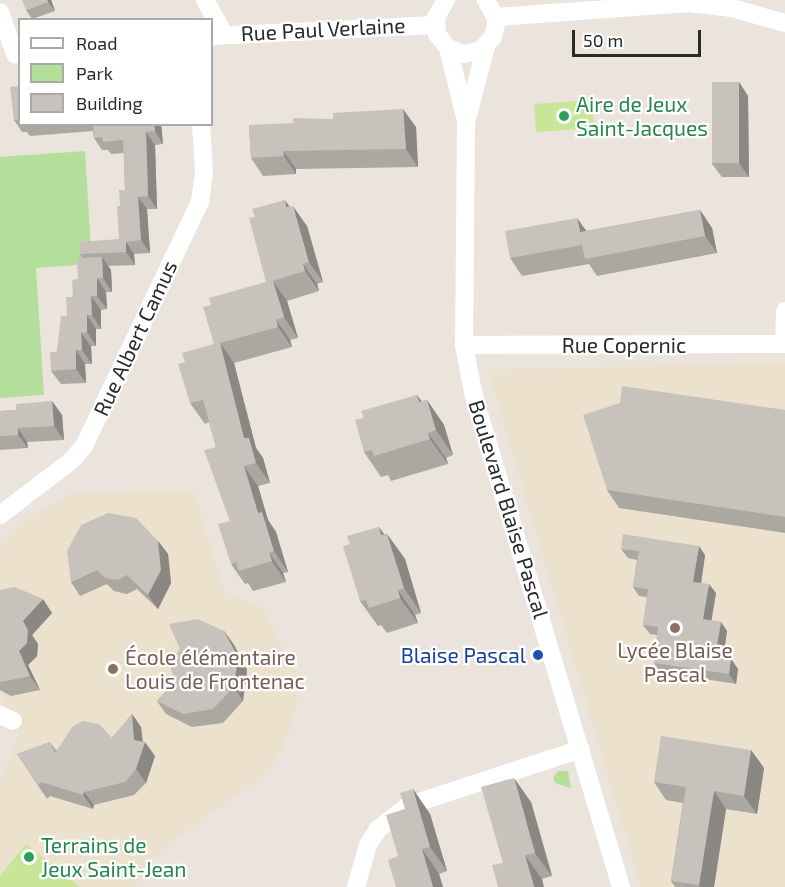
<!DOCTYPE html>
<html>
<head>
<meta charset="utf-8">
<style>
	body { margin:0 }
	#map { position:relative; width:785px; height:887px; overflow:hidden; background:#ebe4dc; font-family:"Exo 2",sans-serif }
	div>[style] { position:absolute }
	.education>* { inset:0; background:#ece1cc }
	.green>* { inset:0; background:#b4df9b }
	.pitch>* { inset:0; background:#c7e697; transform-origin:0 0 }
	.minor>* { height:18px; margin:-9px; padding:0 9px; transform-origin:9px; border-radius:9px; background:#fff }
	.wall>* { inset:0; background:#aba7a1 }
	.shaded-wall>* { inset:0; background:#8b8883 }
	.building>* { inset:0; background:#c7c2bb; transform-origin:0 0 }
	.dots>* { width:16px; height:16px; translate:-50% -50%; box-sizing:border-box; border:3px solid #fff; border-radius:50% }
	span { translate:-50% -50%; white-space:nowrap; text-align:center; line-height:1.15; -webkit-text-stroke:4.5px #fff; paint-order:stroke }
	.street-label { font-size:21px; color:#2a2a2a }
	.leisure-label { font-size:21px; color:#27864d }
	.left { translate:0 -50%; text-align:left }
	.education-label { font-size:21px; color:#785e54 }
	.transit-label { font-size:21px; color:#164399 }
	.right { translate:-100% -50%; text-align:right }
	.legend { position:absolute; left:18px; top:18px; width:195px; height:108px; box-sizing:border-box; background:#fff; border:2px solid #aaa; margin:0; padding:8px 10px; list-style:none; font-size:18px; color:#2a2a2a }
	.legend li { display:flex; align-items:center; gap:12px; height:30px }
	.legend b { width:30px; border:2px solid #aaa }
	.scale { position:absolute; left:572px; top:30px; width:129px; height:27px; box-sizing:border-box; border:3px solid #2a2a2a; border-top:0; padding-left:8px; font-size:18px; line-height:21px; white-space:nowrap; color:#2a2a2a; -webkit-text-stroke:4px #fff; paint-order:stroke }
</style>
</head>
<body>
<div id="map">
	<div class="education">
		<i style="clip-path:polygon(785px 363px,785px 887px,641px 887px,488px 370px)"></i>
		<i style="clip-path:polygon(193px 490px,225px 593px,263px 608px,297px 674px,297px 704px,289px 734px,275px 762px,255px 782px,165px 846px,147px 865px,134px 887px,0 887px,0 782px,19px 735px,0 726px,3px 696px,0 694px,0 547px,26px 520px,69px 494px)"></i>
	</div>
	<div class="green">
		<i style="clip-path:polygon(85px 151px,92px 264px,36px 268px,44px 395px,0 398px,0 157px)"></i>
		<i style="clip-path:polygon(558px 771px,568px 771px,571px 788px,555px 783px,553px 778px)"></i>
	</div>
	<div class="pitch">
		<i style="left:592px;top:100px;width:28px;height:58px;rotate:86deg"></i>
		<i style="clip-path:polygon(26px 844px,58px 870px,80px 887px,0 887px,0 876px)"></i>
	</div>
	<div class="minor">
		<i style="left:205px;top:0;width:39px;rotate:61deg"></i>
		<i style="left:446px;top:0;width:20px;rotate:120deg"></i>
		<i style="left:436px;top:17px;width:17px;rotate:87deg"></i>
		<i style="left:437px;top:34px;width:18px;rotate:52deg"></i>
		<i style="left:448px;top:48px;width:17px;rotate:21deg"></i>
		<i style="left:464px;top:54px;width:17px;rotate:-13deg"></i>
		<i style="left:481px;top:50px;width:18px;rotate:-47deg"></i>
		<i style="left:493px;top:37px;width:17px;rotate:-77deg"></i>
		<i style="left:497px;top:20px;width:23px;rotate:-119deg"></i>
		<i style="left:0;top:12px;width:45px;rotate:70.3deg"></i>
		<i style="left:496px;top:17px;width:194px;rotate:-4.1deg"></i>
		<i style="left:689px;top:3px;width:43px;rotate:6.6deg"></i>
		<i style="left:732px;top:8px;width:55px;rotate:15.8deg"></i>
		<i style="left:212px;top:36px;width:223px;rotate:-2.8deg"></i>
		<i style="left:448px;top:48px;width:75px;rotate:76.1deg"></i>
		<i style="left:466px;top:121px;width:224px;rotate:90.5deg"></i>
		<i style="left:464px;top:345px;width:53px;rotate:79.1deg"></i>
		<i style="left:474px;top:397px;width:512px;rotate:73.3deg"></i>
		<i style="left:467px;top:119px;width:75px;rotate:-75.4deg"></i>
		<i style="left:784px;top:344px;width:33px;rotate:-88deg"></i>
		<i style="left:464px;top:345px;width:321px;rotate:-0.2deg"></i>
		<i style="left:0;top:515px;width:89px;rotate:-37.3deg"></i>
		<i style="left:71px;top:461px;width:20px;rotate:-49deg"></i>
		<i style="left:84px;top:446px;width:270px;rotate:-64.6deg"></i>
		<i style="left:200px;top:202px;width:29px;rotate:-82deg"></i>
		<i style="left:204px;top:173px;width:49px;rotate:-93.5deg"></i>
		<i style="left:0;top:715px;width:14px;rotate:25deg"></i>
		<i style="left:356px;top:887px;width:44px;rotate:-74.1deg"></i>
		<i style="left:368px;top:845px;width:19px;rotate:-58deg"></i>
		<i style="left:378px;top:829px;width:37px;rotate:-38deg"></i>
		<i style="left:407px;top:806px;width:183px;rotate:-18.1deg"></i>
	</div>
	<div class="wall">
		<i style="clip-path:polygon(51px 0,55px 11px,32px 19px,26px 10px)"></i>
		<i style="clip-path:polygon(20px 81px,20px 124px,161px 124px,163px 144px,155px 145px,157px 209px,147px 209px,150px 253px,134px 254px,135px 265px,108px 266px,111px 270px,112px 292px,106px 292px,107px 309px,101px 310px,101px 329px,96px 329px,96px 346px,91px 346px,92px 364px,85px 364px,86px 383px,61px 384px,51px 371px,78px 279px,82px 258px,80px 254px,119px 239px,120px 206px,125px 190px,124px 153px,111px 154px,108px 150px,102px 150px,94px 138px,93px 131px,30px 136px,27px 132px,22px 132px,14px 120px)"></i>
		<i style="clip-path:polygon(739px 82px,748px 96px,749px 177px,722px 177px,712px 164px)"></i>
		<i style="clip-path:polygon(249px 125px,416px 127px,418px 167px,296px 169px,296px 174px,263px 176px,251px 158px)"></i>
		<i style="clip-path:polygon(289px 207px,307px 226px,323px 282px,317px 284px,319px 291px,287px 301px,298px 338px,290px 340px,292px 347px,234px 363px,256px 448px,263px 458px,270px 483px,258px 486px,268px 520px,276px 532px,288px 572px,283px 573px,286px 582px,253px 591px,248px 583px,245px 584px,231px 564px,230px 521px,216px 447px,209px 422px,205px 424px,190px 403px,185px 362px,214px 344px,211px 305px,266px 282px)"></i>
		<i style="clip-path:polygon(700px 210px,712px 228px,717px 253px,597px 276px,589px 264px,522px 276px,510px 258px,586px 231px)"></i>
		<i style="clip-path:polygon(417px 395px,421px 401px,427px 400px,444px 425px,453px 455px,446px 458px,448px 464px,391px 481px,388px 475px,381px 477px,364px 452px,364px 418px)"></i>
		<i style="clip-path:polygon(52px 401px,62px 415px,64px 440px,27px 442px,28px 448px,0 450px,0 411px,16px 410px)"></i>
		<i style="clip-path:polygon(785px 410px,785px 533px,619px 508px,607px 490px)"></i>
		<i style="clip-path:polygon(379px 527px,384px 534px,387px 534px,405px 559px,421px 613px,415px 615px,418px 623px,387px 633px,381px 625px,378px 626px,360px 601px,350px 544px)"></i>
		<i style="clip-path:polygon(158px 541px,168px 554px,171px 583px,158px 609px,137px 589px,127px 594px,114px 591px,107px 584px,80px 596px,71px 582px)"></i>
		<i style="clip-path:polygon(621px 549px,705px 555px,701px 583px,716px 593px,711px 621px,721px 622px,727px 631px,723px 658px,731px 659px,738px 669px,736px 684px,660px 672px,654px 663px,657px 635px,650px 634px,643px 625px,647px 597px,639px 596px,633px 587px,637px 560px,628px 558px)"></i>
		<i style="clip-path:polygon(0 590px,52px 613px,32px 635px,38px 644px,37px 656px,28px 665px,40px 690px,11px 696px,0 690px)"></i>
		<i style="clip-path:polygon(224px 631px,234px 645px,247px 670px,243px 701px,223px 723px,192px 727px,166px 714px,157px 701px,176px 680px)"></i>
		<i style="clip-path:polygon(132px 714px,141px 727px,143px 741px,155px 756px,146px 783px,134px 795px,94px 805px,93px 809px,50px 796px,47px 799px,17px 754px,50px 742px,56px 750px,112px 738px)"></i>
		<i style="clip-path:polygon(751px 750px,764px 768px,757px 814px,726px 809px,714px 887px,675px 887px,671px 881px,683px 803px,666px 800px,654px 782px)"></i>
		<i style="clip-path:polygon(413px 789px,430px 814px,447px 871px,439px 874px,443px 887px,396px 887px,398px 856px,405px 809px)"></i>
		<i style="clip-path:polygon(531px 802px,552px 876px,542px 879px,503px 863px)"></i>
	</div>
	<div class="shaded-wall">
		<i style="clip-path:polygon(47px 0,51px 0,55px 11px,48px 2px)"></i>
		<i style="clip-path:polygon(739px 82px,748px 96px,749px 177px,739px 163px)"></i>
		<i style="clip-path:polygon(403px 109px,416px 127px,418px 167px,406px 149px)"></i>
		<i style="clip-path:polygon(154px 124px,161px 124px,163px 144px,155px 131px)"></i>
		<i style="clip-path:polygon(146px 132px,155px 145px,157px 209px,148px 196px)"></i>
		<i style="clip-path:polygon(283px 151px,296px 169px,296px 174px,284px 156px)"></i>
		<i style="clip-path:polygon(138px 197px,147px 209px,150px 253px,141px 240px)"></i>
		<i style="clip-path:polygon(285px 200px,296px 216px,293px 206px,307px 226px,323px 282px,309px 262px,286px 207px)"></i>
		<i style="clip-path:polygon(700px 210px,712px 228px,717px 253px,705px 236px)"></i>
		<i style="clip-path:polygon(577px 218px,590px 236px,580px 232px)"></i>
		<i style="clip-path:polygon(126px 242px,134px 254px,135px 265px,126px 252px)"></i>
		<i style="clip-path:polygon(102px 257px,111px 270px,112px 292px,103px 278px)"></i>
		<i style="clip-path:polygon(303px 264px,317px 284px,319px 291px,305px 271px)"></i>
		<i style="clip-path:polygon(97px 278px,106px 292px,107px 309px,97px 296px)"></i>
		<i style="clip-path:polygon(273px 281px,287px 301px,298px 338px,284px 317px)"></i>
		<i style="clip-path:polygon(91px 296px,101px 310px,101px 329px,92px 315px)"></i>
		<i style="clip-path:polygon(87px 315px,96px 329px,96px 346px,87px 332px)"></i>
		<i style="clip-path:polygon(276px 320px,290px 340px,292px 347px,278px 327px)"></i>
		<i style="clip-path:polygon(81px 333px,91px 346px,92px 364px,82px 350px)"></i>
		<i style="clip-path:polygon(220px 343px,234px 363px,256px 448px,263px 458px,270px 483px,256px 463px,244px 438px)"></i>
		<i style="clip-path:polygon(76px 350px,85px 364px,86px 383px,76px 369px)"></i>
		<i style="clip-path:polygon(417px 395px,432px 416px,427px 400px,444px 425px,453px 455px,436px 430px,419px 402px)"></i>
		<i style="clip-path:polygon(52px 401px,62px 415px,64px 440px,54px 426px)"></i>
		<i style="clip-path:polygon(18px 428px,27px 442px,28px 448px,18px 435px)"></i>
		<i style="clip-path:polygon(428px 433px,446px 458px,448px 464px,430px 439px)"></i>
		<i style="clip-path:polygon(244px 466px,258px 486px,268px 520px,276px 532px,288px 572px,274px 551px,258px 513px)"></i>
		<i style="clip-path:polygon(379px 527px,390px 543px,387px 534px,405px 559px,421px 613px,404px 588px,381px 535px)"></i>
		<i style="clip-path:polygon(158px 541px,168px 554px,171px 583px,158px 609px,148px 595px)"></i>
		<i style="clip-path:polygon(699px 546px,705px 555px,700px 591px,693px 582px)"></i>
		<i style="clip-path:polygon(269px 553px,283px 573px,286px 582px,272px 561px)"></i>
		<i style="clip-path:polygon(709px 584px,716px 593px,710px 629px,703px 619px)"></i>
		<i style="clip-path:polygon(398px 590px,415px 615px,418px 623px,400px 598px)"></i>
		<i style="clip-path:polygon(43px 599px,52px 613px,32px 635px,38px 644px,37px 656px,28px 665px,40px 690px,30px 676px,19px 651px,23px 621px)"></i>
		<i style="clip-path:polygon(721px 622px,727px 631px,722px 666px,715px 657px)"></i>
		<i style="clip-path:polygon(224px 631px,234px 645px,247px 670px,243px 701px,234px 687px)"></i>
		<i style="clip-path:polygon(731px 659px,738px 669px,736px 684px,729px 674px)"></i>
		<i style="clip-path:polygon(132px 714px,141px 727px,143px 748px,145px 742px,155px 756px,146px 783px,136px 769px)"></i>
		<i style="clip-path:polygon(751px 750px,764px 768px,757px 814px,744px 796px)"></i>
		<i style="clip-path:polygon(514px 778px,531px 802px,552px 876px,535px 853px)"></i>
		<i style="clip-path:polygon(413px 789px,430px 814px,447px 871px,430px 847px)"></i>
		<i style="clip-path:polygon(714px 791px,726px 809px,714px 887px,701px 887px,699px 885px)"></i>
		<i style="clip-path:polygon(84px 792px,94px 805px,93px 809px,83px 795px)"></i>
		<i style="clip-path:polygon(422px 849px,439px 874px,443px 887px,433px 887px)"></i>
		<i style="clip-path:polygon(525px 855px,542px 879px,544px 887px,534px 887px)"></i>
	</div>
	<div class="building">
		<i style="clip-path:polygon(22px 0,47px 0,48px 2px,26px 10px)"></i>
		<i style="clip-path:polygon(18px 81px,20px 81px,20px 119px,14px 120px,10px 87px,18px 86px)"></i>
		<i style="left:739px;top:82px;width:81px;height:27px;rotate:90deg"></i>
		<i style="clip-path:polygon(403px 109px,406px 149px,283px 151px,284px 156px,251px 158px,249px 125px,293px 123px,293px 118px,333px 119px,333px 113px)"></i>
		<i style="clip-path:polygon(93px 124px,154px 124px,155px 131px,146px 132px,148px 196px,138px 197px,141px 240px,126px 242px,126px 252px,80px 254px,79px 242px,119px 239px,117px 206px,120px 206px,119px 190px,125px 190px,123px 140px,103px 142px,102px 137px,94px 138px)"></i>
		<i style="clip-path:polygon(285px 200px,286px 207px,293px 206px,309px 262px,303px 264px,305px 271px,273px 281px,284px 317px,276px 320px,278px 327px,220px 343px,244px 438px,249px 438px,256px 463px,244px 466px,258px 513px,262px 512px,274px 551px,269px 553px,272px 561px,239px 571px,236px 562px,231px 564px,218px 524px,230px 521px,204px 450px,216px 447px,203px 400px,190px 403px,178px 364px,185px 362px,182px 353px,214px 344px,203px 307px,211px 305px,209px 298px,266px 282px,249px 218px,255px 217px,252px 209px)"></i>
		<i style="clip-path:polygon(700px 210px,705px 236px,585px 259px,582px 245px,510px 258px,505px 231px,577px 218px,580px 232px)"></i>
		<i style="clip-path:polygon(102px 257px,103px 278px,97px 278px,97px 296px,91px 296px,92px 315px,87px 315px,87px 332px,81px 333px,82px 350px,76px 350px,76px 369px,51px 371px,50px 352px,57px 352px,61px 316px,67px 316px,66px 297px,73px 297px,72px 280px,78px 279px,77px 258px)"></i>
		<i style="clip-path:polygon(622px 386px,785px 410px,785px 517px,607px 490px,583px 415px,620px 403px)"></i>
		<i style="clip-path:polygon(417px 395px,419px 402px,427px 400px,436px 430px,428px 433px,430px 439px,374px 456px,372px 450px,364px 452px,355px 420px,364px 418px,361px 411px)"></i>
		<i style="clip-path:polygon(52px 401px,54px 426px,18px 428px,18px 435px,0 436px,0 411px,16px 410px,16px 404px)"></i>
		<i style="clip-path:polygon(108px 513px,136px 518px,158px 541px,161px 570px,148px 595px,127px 575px,118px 580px,105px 578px,97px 570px,71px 582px,67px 551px,81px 525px)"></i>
		<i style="clip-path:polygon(379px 527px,381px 535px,387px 534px,404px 588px,398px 590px,400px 598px,369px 608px,366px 600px,360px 601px,343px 546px,350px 544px,347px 536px)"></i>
		<i style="clip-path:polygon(623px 534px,699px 546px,693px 582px,709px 584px,703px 619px,721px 622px,715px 657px,731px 659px,729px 674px,654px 663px,658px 627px,643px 625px,648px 589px,633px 587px,639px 551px,621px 549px)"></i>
		<i style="clip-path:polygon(15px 587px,43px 599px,23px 621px,28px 630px,27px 643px,19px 651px,30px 676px,1px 682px,0 681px,0 590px)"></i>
		<i style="clip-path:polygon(198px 619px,224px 631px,238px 657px,234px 687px,213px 709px,183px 714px,157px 701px,176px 680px,171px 670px,173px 658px,180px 649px,169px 624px)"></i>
		<i style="clip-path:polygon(132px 714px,134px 740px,145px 742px,136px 769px,125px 782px,84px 792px,83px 795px,41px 782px,38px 785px,17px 754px,50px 742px,55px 753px,73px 726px,83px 721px,99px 724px,112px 738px)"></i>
		<i style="clip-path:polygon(661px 736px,751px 750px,744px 796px,714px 791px,699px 885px,671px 881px,686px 787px,654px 782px)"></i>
		<i style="clip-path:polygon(514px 778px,535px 853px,525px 855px,534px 887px,498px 887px,492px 865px,503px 863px,481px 787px)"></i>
		<i style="clip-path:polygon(413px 789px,430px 847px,422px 849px,433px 887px,396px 887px,388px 860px,398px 856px,386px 815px,405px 809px,400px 793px)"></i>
	</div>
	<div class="dots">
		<i style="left:564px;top:116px;background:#2e9e5b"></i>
		<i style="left:675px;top:628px;background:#8d6e63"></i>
		<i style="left:538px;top:655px;background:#1a4fb4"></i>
		<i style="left:113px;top:669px;background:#8d6e63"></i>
		<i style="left:29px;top:857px;background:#2e9e5b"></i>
	</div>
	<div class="street-label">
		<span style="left:323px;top:29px;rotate:-3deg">Rue Paul Verlaine</span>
		<span style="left:135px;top:338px;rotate:-65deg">Rue Albert Camus</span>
		<span style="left:624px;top:345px">Rue Copernic</span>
		<span style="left:509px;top:509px;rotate:73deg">Boulevard Blaise Pascal</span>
	</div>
	<div class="leisure-label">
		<span class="left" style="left:576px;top:116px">Aire de Jeux<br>Saint-Jacques</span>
		<span class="left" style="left:41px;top:857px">Terrains de<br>Jeux Saint-Jean</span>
	</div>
	<div class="education-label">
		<span style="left:675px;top:662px">Lycée Blaise<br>Pascal</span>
		<span class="left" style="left:125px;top:669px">École élémentaire<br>Louis de Frontenac</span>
	</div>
	<div class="transit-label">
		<span class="right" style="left:526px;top:655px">Blaise Pascal</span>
	</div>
	<ul class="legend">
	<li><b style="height:8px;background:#fff"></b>Road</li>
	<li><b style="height:16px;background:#b4df9b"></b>Park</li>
	<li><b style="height:16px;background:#c7c2bb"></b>Building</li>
	</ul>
	<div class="scale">50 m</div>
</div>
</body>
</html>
